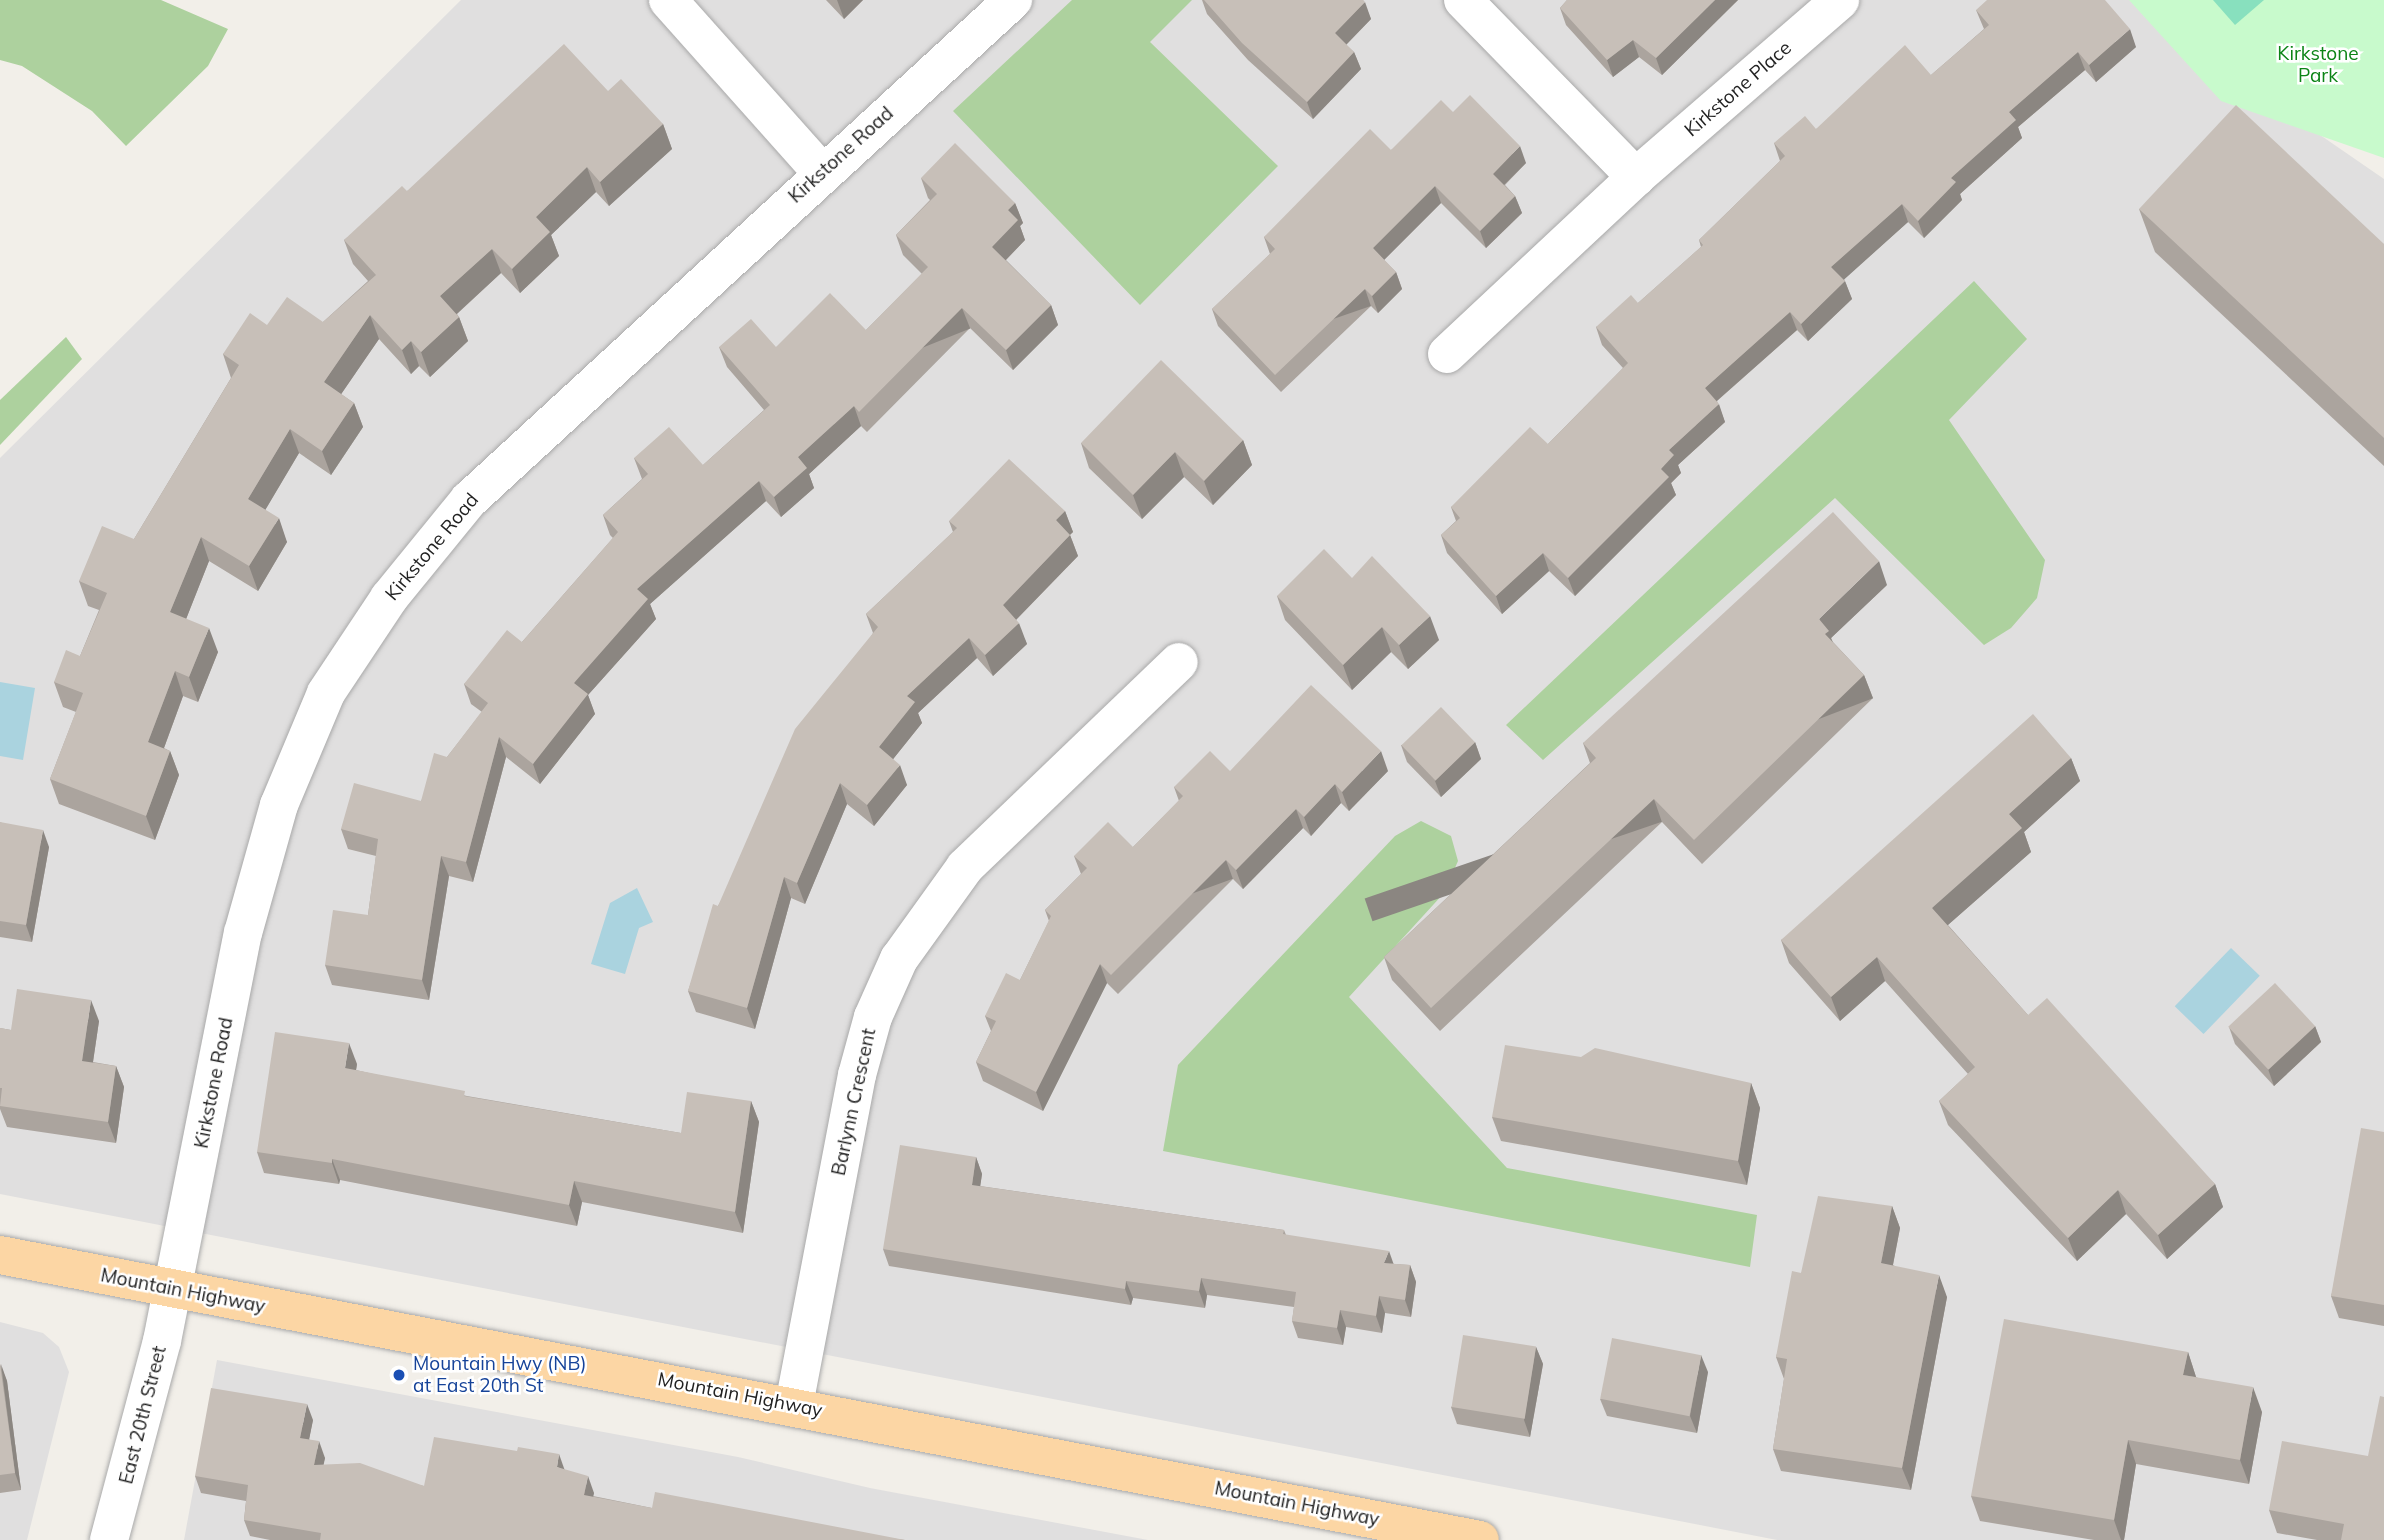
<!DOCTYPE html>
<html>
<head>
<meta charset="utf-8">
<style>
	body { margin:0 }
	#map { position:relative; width:2384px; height:1540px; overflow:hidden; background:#f2efe9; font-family:Mulish,sans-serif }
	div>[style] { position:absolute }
	.residential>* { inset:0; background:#e0dfdf }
	.forest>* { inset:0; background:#add19e }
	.park>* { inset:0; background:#c8facc }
	.pitch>* { inset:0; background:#88e0be }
	.water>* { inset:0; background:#aad3df; transform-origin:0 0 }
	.roads { filter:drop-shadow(0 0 2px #a9a9a9) drop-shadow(0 0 2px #a9a9a9) }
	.minor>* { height:38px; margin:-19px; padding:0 19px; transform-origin:19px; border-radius:19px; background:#fff }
	.major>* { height:38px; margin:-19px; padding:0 19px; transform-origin:19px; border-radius:19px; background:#fcd6a4 }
	.wall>* { inset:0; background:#aba49e }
	.shaded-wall>* { inset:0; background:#8b8681; transform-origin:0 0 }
	.building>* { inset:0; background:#c7bfb8; transform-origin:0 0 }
	.dots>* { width:19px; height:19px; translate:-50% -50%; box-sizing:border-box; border:4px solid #fff; border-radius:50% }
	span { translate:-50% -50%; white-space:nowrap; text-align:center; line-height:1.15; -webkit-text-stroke:5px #fff; paint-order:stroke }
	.park-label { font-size:19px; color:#0c8416 }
	.street-label { font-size:19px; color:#222 }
	.transit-label { font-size:19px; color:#164399 }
	.left { translate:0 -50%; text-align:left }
</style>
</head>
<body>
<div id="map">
	<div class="residential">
		<i style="clip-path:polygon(461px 0,2174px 0,2268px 99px,2384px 179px,2384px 1540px,1777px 1540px,0 1194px,0 458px)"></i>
		<i style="clip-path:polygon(0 1322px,43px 1333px,59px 1347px,69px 1372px,27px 1540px,0 1540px)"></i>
		<i style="clip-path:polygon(217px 1360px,738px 1457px,870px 1488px,1148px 1540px,184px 1540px)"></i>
	</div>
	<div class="forest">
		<i style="clip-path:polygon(0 0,161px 0,228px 29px,208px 66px,126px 146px,92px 111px,22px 66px,0 60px)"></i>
		<i style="clip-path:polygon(1072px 0,1192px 0,1150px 42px,1278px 166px,1140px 305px,953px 111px)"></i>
		<i style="clip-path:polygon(1974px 281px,2027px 339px,1949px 420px,2045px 560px,2037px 598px,2011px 628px,1984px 645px,1835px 498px,1543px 760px,1506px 725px)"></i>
		<i style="clip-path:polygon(66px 337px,82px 359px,0 445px,0 400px)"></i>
		<i style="clip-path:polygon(1421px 821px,1451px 836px,1458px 861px,1444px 893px,1349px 997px,1507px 1168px,1757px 1215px,1750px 1267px,1163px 1151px,1178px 1065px,1395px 836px)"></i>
	</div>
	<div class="park">
		<i style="clip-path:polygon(2129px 0,2384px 0,2384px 158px,2221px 101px)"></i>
	</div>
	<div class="pitch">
		<i style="clip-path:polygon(2213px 0,2264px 0,2235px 25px)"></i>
	</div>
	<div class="water">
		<i style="clip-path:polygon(0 682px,35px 688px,23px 760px,0 756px)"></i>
		<i style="clip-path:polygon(637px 888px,653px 922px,639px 928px,625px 974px,591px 964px,610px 903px)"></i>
		<i style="left:2231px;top:948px;width:40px;height:81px;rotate:44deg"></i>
	</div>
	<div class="roads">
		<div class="minor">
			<i style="left:668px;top:0;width:230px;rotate:48.3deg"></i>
			<i style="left:1463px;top:0;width:248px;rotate:45.7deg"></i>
			<i style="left:1447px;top:354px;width:259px;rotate:-43.1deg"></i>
			<i style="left:1636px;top:177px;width:270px;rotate:-40.9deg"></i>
			<i style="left:794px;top:1405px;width:336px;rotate:-79.2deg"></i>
			<i style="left:857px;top:1075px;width:60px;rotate:-74.6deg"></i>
			<i style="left:873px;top:1017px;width:64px;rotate:-65.9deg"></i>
			<i style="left:899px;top:959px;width:113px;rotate:-54.3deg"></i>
			<i style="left:965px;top:867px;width:296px;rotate:-43.8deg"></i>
			<i style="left:109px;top:1540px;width:206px;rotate:-75.1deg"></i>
			<i style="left:162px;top:1341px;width:416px;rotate:-78.8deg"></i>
			<i style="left:243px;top:933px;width:133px;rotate:-74.3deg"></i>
			<i style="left:279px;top:805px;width:121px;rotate:-67.2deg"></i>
			<i style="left:326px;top:693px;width:114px;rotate:-56.4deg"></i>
			<i style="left:389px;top:598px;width:127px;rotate:-50.8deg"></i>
			<i style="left:469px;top:500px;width:739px;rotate:-42.59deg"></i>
		</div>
		<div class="major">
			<i style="left:0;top:1255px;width:1507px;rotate:10.9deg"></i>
		</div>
	</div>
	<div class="wall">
		<i style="clip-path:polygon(826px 0,863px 0,844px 19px)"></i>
		<i style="clip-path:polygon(1202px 0,1363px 0,1371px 19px,1346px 45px,1354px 52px,1361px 69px,1313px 119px,1248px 60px,1207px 14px)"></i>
		<i style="clip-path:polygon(1567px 0,1738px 0,1662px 75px,1639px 57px,1613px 77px,1566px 25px,1560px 8px)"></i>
		<i style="clip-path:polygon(1976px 10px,2136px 47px,2096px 82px,2085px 70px,2018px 127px,2022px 138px,1960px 194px,1962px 200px,1924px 238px,1908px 222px,1844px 279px,1852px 299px,1808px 341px,1797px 330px,1717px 401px,1725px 422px,1678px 465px,1681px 473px,1671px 483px,1676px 495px,1575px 596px,1549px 571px,1502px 614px,1447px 553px,1441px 535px,1456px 521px,1451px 507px,1548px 444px,1623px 368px,1602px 345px,1596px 327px,1638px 303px,1701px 247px,1699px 240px,1780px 161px,1774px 143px,1816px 129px,1931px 75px,1984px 29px)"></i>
		<i style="clip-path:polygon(608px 91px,663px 124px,672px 149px,609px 206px,596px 192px,551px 235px,559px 256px,520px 293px,501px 273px,457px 314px,459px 317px,468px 341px,430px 377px,419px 366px,411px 374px,379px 339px,341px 394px,354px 403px,363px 427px,331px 475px,299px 453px,265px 510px,287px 542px,258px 591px,209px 561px,186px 619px,218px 652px,198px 702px,183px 696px,164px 748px,170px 751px,179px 775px,155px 840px,59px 804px,50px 779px,76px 712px,63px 707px,54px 682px,80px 656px,99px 610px,88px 606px,79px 581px,134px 539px,231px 378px,223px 354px,267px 325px,323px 322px,368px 281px,353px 264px,344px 240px,407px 191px)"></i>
		<i style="clip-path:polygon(1453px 112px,1526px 163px,1505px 185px,1515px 196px,1522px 213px,1486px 248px,1441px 203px,1384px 260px,1396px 272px,1402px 289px,1378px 313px,1371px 306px,1281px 392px,1218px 326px,1212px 309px,1270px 254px,1264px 237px,1391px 150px)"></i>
		<i style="clip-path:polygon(921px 178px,1015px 203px,1023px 223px,1020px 226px,1025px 240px,1006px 260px,1051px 305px,1058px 325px,1013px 370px,970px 328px,867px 432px,861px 426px,809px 474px,814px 488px,781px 517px,766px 501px,650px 604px,656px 619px,588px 695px,595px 714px,540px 784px,506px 757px,473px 882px,449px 876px,429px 1000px,332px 985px,325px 965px,368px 915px,376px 856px,348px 849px,341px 829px,421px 801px,447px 757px,482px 712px,471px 704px,464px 684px,522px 642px,613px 538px,610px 535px,603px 515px,642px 479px,634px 458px,703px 465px,764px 410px,727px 367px,719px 347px,776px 347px,866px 330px,922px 274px,903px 255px,896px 235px,930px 200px,928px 198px)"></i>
		<i style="clip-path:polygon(2139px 209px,2384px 244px,2384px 466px,2155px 252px)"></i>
		<i style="clip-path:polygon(1243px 440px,1252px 465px,1213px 505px,1184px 477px,1142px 519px,1089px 468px,1081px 443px)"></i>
		<i style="clip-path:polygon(1065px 511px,1073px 532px,1070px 535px,1078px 556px,1016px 620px,1027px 644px,993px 676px,977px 658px,918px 713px,922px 723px,893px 759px,907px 785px,874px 826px,847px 804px,805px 904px,791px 898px,755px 1029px,696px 1012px,688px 991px,718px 906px,873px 633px,866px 614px,953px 532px,949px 521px)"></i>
		<i style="clip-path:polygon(1352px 578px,1439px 640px,1408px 669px,1391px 652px,1352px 690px,1285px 620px,1277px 596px)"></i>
		<i style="clip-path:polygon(1887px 585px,1831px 638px,1833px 642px,1864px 675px,1873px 698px,1702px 864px,1662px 822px,1440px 1031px,1392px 980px,1384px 957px,1590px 763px,1583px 743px)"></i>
		<i style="clip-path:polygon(1475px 742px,1481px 759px,1441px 797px,1407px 762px,1401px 745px)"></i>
		<i style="clip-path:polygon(2071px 758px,2080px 781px,2024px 832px,2031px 852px,1948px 925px,2028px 1015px,2215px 1184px,2223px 1207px,2167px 1259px,2126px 1214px,2077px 1261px,1948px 1125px,1939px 1101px,1968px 1074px,1885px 981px,1840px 1021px,1789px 963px,1781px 940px)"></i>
		<i style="clip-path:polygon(1230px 771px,1388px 771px,1349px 811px,1341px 803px,1311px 836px,1303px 828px,1243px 889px,1233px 879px,1118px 994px,1107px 983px,1043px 1111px,983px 1081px,976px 1062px,991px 1031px,985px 1016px,1020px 980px,1049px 921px,1045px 910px,1081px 874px,1074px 856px,1133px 847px,1179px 801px,1174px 787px)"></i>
		<i style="clip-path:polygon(0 822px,49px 847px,32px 942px,0 937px)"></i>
		<i style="clip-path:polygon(99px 1021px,93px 1062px,116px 1066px,124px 1087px,116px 1143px,7px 1127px,0 1109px,0 1028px,11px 1030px)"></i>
		<i style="clip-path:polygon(2315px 1026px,2321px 1042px,2274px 1086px,2235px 1044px,2229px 1027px)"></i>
		<i style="clip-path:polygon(357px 1064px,356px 1070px,467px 1096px,681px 1133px,751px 1101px,759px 1122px,743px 1233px,582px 1202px,577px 1226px,340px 1180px,339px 1184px,264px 1173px,257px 1152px)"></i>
		<i style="clip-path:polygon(1751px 1083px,1760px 1108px,1747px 1185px,1501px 1141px,1492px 1117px)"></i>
		<i style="clip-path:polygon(2384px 1132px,2384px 1326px,2339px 1318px,2331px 1296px)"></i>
		<i style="clip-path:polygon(976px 1157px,982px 1174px,980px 1186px,1284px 1230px,1286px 1235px,1394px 1264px,1410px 1265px,1416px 1282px,1411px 1317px,1385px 1313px,1382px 1333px,1346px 1327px,1343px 1345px,1298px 1338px,1292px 1321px,1294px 1307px,1207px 1295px,1205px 1308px,1133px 1298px,1131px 1305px,889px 1266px,883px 1249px)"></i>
		<i style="clip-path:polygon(1892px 1206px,1900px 1228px,1893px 1265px,1947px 1297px,1911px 1490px,1781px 1471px,1773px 1449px,1784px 1379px,1776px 1357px,1801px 1273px)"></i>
		<i style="clip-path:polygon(1536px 1347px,1543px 1364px,1530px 1437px,1457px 1424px,1451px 1407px)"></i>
		<i style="clip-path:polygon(2188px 1352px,2196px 1377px,2262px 1412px,2249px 1484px,2136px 1464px,2124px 1540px,2094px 1540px,1980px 1521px,1971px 1496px)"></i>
		<i style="clip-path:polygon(0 1364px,7px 1381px,21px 1490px,0 1493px)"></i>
		<i style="clip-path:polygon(1708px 1372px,1697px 1433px,1607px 1416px,1600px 1399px)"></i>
		<i style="clip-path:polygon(313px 1420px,309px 1439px,325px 1458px,323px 1465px,424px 1486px,564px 1469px,594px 1493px,593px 1496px,652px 1508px,905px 1540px,270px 1540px,250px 1536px,244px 1520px,246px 1501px,201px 1493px,195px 1476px)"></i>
		<i style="clip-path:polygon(2368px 1456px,2384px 1540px,2317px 1540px,2277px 1533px,2269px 1510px)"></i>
	</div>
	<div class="shaded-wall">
		<i style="clip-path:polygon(837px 0,863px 0,844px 19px)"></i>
		<i style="clip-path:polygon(1715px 0,1738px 0,1662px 75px,1656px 58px)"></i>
		<i style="clip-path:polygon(1365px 2px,1371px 19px,1341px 50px,1335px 33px)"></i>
		<i style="clip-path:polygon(2130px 29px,2136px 47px,2096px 82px,2089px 65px)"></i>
		<i style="clip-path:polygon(1633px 40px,1639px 57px,1613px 77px,1607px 60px)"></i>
		<i style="clip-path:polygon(1354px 52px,1361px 69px,1313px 119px,1307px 102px)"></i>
		<i style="clip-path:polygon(2078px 52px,2085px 70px,2018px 127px,2022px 138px,1960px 194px,1962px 200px,1924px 238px,1918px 221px,1951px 178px,2009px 112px)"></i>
		<i style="clip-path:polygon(663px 124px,672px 149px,609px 206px,600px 182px)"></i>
		<i style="clip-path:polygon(1520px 146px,1526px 163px,1499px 190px,1493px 174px)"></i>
		<i style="clip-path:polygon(587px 167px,596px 192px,551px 235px,559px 256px,520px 293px,512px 269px,536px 217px)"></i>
		<i style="clip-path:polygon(1435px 186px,1441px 203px,1379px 265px,1373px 248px)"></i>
		<i style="clip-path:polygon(1515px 196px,1522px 213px,1486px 248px,1480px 231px)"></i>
		<i style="clip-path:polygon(1015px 203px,1023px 223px,1020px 226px,1025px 240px,999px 267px,992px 247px,1008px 210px)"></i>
		<i style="clip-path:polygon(1902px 204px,1908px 222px,1838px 285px,1831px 267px)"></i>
		<i style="clip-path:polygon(492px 249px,501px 273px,449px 321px,440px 296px)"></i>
		<i style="clip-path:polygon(1396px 272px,1402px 289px,1378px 313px,1372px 296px)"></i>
		<i style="clip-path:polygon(1845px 281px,1852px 299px,1808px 341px,1801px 324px)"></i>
		<i style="left:1365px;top:289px;width:18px;height:124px;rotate:71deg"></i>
		<i style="clip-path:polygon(1051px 305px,1058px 325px,1013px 370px,1006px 350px)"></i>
		<i style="left:962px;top:308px;width:22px;height:146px;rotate:68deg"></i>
		<i style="clip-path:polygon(1790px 312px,1797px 330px,1711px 406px,1705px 388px)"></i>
		<i style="clip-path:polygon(370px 315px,379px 339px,333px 406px,324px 382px)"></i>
		<i style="clip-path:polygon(459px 317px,468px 341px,430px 377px,421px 352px)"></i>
		<i style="clip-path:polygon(411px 341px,419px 366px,411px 374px,402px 350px)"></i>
		<i style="clip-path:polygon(354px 403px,363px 427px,331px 475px,322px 451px)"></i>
		<i style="clip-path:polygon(1719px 404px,1725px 422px,1678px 465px,1681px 473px,1671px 483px,1676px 495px,1575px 596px,1568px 578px,1661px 469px,1669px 450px)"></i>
		<i style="clip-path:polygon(854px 406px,861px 426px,809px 474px,814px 488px,781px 517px,774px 497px,798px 457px)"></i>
		<i style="clip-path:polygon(290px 429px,299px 453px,257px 524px,248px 499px)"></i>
		<i style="clip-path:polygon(1243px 440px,1252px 465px,1213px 505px,1204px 481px)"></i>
		<i style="clip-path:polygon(1175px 452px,1184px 477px,1142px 519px,1133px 495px)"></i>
		<i style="clip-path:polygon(759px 481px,766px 501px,650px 604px,656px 619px,588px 695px,595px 714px,540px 784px,533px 764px,574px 683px,637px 589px)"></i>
		<i style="clip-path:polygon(1065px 511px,1073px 532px,1063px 541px,1056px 520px)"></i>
		<i style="clip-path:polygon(279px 518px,287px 542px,258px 591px,249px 566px)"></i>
		<i style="clip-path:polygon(1070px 535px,1078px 556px,1010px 626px,1003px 605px)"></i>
		<i style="clip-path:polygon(201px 537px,209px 561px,179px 637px,170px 612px)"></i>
		<i style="clip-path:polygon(1543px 553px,1549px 571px,1502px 614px,1496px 596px)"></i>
		<i style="clip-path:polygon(1879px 561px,1887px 585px,1831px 638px,1837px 654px,1834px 657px,1819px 619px)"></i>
		<i style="clip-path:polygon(1430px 616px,1439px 640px,1408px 669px,1399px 645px)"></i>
		<i style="clip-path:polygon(1019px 623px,1027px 644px,993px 676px,985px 655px)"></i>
		<i style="clip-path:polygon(1382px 627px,1391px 652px,1352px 690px,1343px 665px)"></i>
		<i style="clip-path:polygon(209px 628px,218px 652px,198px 702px,189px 677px)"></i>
		<i style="clip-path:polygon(969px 638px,977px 658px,918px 713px,922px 723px,886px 768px,879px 747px,907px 696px)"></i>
		<i style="clip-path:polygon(175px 671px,183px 696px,157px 767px,148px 742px)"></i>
		<i style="left:1864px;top:675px;width:25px;height:237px;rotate:69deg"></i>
		<i style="clip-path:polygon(499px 737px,506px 757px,473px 882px,466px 862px)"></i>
		<i style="clip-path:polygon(1475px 742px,1481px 759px,1441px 797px,1435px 781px)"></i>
		<i style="clip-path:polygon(170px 751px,179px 775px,155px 840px,146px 816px)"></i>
		<i style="clip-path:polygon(1381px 751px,1388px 771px,1349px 811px,1342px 792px)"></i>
		<i style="clip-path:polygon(2071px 758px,2080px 781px,2024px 832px,2031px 852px,1941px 931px,1932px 908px,2009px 814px)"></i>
		<i style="clip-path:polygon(900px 765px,907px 785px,874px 826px,867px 805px)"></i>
		<i style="clip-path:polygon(840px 783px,847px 804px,805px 904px,797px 883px)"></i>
		<i style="clip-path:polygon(1335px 784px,1341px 803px,1311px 836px,1304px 817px)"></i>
		<i style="left:1654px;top:799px;width:24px;height:306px;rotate:71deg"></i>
		<i style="clip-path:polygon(1296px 809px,1303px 828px,1243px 889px,1236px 870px)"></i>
		<i style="clip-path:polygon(43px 830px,49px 847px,32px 942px,26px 925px)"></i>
		<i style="clip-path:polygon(441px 856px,449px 876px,429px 1000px,422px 980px)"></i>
		<i style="left:1226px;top:860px;width:20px;height:163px;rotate:70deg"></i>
		<i style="clip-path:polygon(784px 877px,791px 898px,755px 1029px,747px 1008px)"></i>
		<i style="clip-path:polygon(1877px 957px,1885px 981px,1840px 1021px,1831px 997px)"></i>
		<i style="clip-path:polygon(1100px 964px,1107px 983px,1043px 1111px,1036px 1092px)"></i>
		<i style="clip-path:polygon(91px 1000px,99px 1021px,90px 1082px,82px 1061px)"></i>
		<i style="clip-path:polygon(2315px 1026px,2321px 1042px,2274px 1086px,2268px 1069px)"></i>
		<i style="clip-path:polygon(349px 1043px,357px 1064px,353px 1089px,345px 1068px)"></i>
		<i style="clip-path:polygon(116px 1066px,124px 1087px,116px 1143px,108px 1122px)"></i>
		<i style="clip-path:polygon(1751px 1083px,1760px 1108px,1747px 1185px,1738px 1161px)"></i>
		<i style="clip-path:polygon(751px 1101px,759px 1122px,743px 1233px,735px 1212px)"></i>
		<i style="clip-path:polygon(976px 1157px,982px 1174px,978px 1202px,972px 1185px)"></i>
		<i style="clip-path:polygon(332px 1159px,340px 1180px,339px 1184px,332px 1163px)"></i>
		<i style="clip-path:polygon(574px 1181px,582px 1202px,577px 1226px,569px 1205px)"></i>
		<i style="clip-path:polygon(2215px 1184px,2223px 1207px,2167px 1259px,2158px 1235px)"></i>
		<i style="clip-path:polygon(2118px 1190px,2126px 1214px,2077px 1261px,2068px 1238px)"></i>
		<i style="clip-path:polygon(1892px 1206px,1900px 1228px,1889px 1285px,1881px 1263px)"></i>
		<i style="clip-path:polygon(1389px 1251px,1395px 1268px,1384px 1263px)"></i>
		<i style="clip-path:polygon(1410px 1265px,1416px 1282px,1411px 1317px,1405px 1300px)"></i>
		<i style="clip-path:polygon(1939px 1275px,1947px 1297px,1911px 1490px,1902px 1468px)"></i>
		<i style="clip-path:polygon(1201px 1278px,1207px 1295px,1205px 1308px,1199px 1291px)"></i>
		<i style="clip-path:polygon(1126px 1281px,1133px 1298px,1131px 1305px,1125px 1289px)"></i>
		<i style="clip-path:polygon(1379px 1296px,1385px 1313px,1382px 1333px,1376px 1316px)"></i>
		<i style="clip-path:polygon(1340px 1310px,1346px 1327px,1343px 1345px,1337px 1328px)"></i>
		<i style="clip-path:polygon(1536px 1347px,1543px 1364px,1530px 1437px,1524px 1420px)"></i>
		<i style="clip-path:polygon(2188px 1352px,2196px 1377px,2183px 1375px)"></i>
		<i style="clip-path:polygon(1701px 1355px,1708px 1372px,1697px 1433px,1690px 1416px)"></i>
		<i style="clip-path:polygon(1px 1364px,7px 1381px,21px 1490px,15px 1473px)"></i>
		<i style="clip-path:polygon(2253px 1387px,2262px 1412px,2249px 1484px,2240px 1460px)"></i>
		<i style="clip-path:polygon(307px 1404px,313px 1420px,306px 1455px,300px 1438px)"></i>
		<i style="clip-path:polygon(2128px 1440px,2136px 1464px,2124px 1540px,2121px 1540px,2114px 1520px)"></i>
		<i style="clip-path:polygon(319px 1441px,325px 1458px,320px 1482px,314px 1465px)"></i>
		<i style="clip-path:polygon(559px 1454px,565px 1471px,557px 1467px)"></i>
		<i style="clip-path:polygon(588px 1476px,594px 1493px,590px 1511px,584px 1495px)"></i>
	</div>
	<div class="building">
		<i style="clip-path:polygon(1204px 0,1363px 0,1365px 2px,1335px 33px,1354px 52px,1307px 102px,1242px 43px)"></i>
		<i style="clip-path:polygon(1567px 0,1715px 0,1656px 58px,1633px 40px,1607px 60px,1560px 8px)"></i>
		<i style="clip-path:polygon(1987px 0,2105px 0,2130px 29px,2089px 65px,2078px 52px,2009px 112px,2016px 120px,1951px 178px,1956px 182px,1918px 221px,1902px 204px,1831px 267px,1845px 281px,1801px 324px,1790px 312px,1705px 388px,1719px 404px,1669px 450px,1674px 455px,1661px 469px,1669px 477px,1568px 578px,1543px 553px,1496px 596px,1441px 535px,1460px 518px,1451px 507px,1530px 427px,1548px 444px,1628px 363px,1596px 327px,1631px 295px,1638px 303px,1703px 245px,1699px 240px,1785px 156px,1774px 143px,1805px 116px,1816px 129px,1905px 45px,1931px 75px,1989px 25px,1976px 10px)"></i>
		<i style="clip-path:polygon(564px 44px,608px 91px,621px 79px,663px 124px,600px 182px,587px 167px,536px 217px,550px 232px,512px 269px,492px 249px,440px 296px,459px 317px,421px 352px,411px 341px,402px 350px,370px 315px,324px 382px,354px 403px,322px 451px,290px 429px,248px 499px,279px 518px,249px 566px,201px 537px,170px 612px,209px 628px,189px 677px,175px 671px,148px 742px,170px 751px,146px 816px,50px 779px,83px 693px,54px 682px,66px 650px,80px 656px,107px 593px,79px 581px,102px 526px,134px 539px,239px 365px,223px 354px,250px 313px,267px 325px,287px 297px,323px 322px,376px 275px,344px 240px,402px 186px,407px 191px)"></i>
		<i style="clip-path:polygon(1470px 95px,1520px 146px,1493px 174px,1515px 196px,1480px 231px,1435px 186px,1373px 248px,1396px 272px,1372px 296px,1365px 289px,1275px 375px,1212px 309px,1275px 249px,1264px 237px,1370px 129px,1391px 150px,1441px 100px,1453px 112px)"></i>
		<i style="clip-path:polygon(2236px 105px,2384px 244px,2384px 438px,2139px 209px)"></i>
		<i style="clip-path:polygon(955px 143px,1015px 203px,1008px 210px,1018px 220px,992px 247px,1051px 305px,1006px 350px,962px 308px,859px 412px,854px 406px,798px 457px,807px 468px,774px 497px,759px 481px,637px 589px,648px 599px,574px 683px,588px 694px,533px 764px,499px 737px,466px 862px,441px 856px,422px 980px,325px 965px,333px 910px,368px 915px,378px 839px,341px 829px,354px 783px,421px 801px,434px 753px,447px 757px,488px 703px,464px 684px,507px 630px,522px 642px,618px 532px,603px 515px,648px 474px,634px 458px,669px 427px,703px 465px,770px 405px,719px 347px,751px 319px,776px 347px,830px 293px,866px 330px,928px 267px,896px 235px,937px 194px,921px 178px)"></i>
		<i style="clip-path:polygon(1161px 360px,1243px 440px,1204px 481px,1175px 452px,1133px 495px,1081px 443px)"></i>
		<i style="clip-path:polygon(1009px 459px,1065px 511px,1056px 520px,1070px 535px,1003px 605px,1019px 623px,985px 655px,969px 638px,907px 696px,915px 702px,879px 747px,900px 765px,867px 805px,840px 783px,797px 883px,784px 877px,747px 1008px,688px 991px,713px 904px,718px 906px,795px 729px,878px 627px,866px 614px,957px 528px,949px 521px)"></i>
		<i style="clip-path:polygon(1833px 512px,1879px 561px,1819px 619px,1829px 631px,1825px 634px,1864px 675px,1694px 840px,1654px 799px,1431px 1008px,1384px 957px,1596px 758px,1583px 743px)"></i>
		<i style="clip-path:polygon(1324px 549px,1352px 578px,1372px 556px,1430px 616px,1399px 645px,1382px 627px,1343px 665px,1277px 596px)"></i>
		<i style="clip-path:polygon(1311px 685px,1381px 751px,1342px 792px,1335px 784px,1304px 817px,1296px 809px,1236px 870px,1226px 860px,1111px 975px,1100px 964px,1036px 1092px,976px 1062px,996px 1021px,985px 1016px,1006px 973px,1020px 980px,1051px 916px,1045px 910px,1087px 868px,1074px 856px,1108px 822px,1133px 847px,1183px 796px,1174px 787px,1210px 751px,1230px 771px)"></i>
		<i style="left:1441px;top:707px;width:49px;height:55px;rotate:46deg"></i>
		<i style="clip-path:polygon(2033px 714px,2071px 758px,2009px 814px,2022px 828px,1932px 908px,2028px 1015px,2047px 998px,2215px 1184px,2158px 1235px,2118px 1190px,2068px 1238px,1939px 1101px,1975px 1067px,1877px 957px,1831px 997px,1781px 940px)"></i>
		<i style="clip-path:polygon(0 822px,43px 830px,26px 925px,0 921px)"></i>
		<i style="left:2275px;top:983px;width:59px;height:64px;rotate:47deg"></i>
		<i style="clip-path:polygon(17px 989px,91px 1000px,82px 1061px,116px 1066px,108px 1122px,0 1106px,2px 1088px,0 1088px,0 1028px,11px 1030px)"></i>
		<i style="clip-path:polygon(275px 1032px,349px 1043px,345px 1068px,465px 1091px,464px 1096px,681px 1133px,687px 1092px,751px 1101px,735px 1212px,574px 1181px,569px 1205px,332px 1159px,332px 1163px,257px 1152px)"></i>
		<i style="clip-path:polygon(1505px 1045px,1581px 1057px,1595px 1048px,1751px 1083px,1738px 1161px,1492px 1117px)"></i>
		<i style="clip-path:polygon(2361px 1128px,2384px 1132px,2384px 1305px,2331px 1296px)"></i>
		<i style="clip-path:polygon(900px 1145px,976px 1157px,972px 1185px,1284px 1230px,1283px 1234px,1389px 1251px,1384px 1263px,1410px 1265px,1405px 1300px,1379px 1296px,1376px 1316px,1340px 1310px,1337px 1328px,1292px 1321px,1296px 1292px,1201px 1278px,1199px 1291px,1126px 1281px,1125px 1289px,883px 1249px)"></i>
		<i style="clip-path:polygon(1818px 1196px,1892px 1206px,1881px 1263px,1939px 1275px,1902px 1468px,1773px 1449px,1787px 1359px,1776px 1357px,1792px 1271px,1801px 1273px)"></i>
		<i style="clip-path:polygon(2004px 1319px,2188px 1352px,2183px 1375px,2253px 1387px,2240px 1460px,2128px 1440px,2114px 1520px,1971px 1496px)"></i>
		<i style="left:1463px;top:1335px;width:74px;height:73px;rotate:9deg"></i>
		<i style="left:1612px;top:1338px;width:91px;height:62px;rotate:11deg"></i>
		<i style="clip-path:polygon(0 1364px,15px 1473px,0 1475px)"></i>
		<i style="clip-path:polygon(211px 1388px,307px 1404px,300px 1438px,319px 1441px,314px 1465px,360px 1463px,424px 1486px,434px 1437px,517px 1451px,518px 1447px,559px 1454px,557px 1467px,588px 1476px,584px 1495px,652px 1508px,655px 1492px,905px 1540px,320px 1540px,321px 1533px,244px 1520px,248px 1485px,195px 1476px)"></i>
		<i style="clip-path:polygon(2380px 1396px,2384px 1397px,2384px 1540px,2341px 1540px,2344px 1524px,2269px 1510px,2282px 1441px,2368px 1456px)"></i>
	</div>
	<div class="dots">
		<i style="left:399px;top:1375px;background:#1a4fb4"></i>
	</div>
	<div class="park-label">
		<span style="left:2318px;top:65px">Kirkstone<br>Park</span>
	</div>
	<div class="street-label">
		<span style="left:1738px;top:89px;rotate:-41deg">Kirkstone Place</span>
		<span style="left:841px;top:155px;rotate:-42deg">Kirkstone Road</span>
		<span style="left:432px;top:547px;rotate:-50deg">Kirkstone Road</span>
		<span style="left:214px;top:1083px;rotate:-79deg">Kirkstone Road</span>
		<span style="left:854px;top:1102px;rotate:-78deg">Barlynn Crescent</span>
		<span style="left:183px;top:1291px;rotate:11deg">Mountain Highway</span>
		<span style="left:740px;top:1395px;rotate:11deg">Mountain Highway</span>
		<span style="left:143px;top:1415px;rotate:-76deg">East 20th Street</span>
		<span style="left:1297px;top:1504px;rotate:11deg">Mountain Highway</span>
	</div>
	<div class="transit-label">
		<span class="left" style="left:413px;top:1375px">Mountain Hwy (NB)<br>at East 20th St</span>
	</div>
</div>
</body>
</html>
